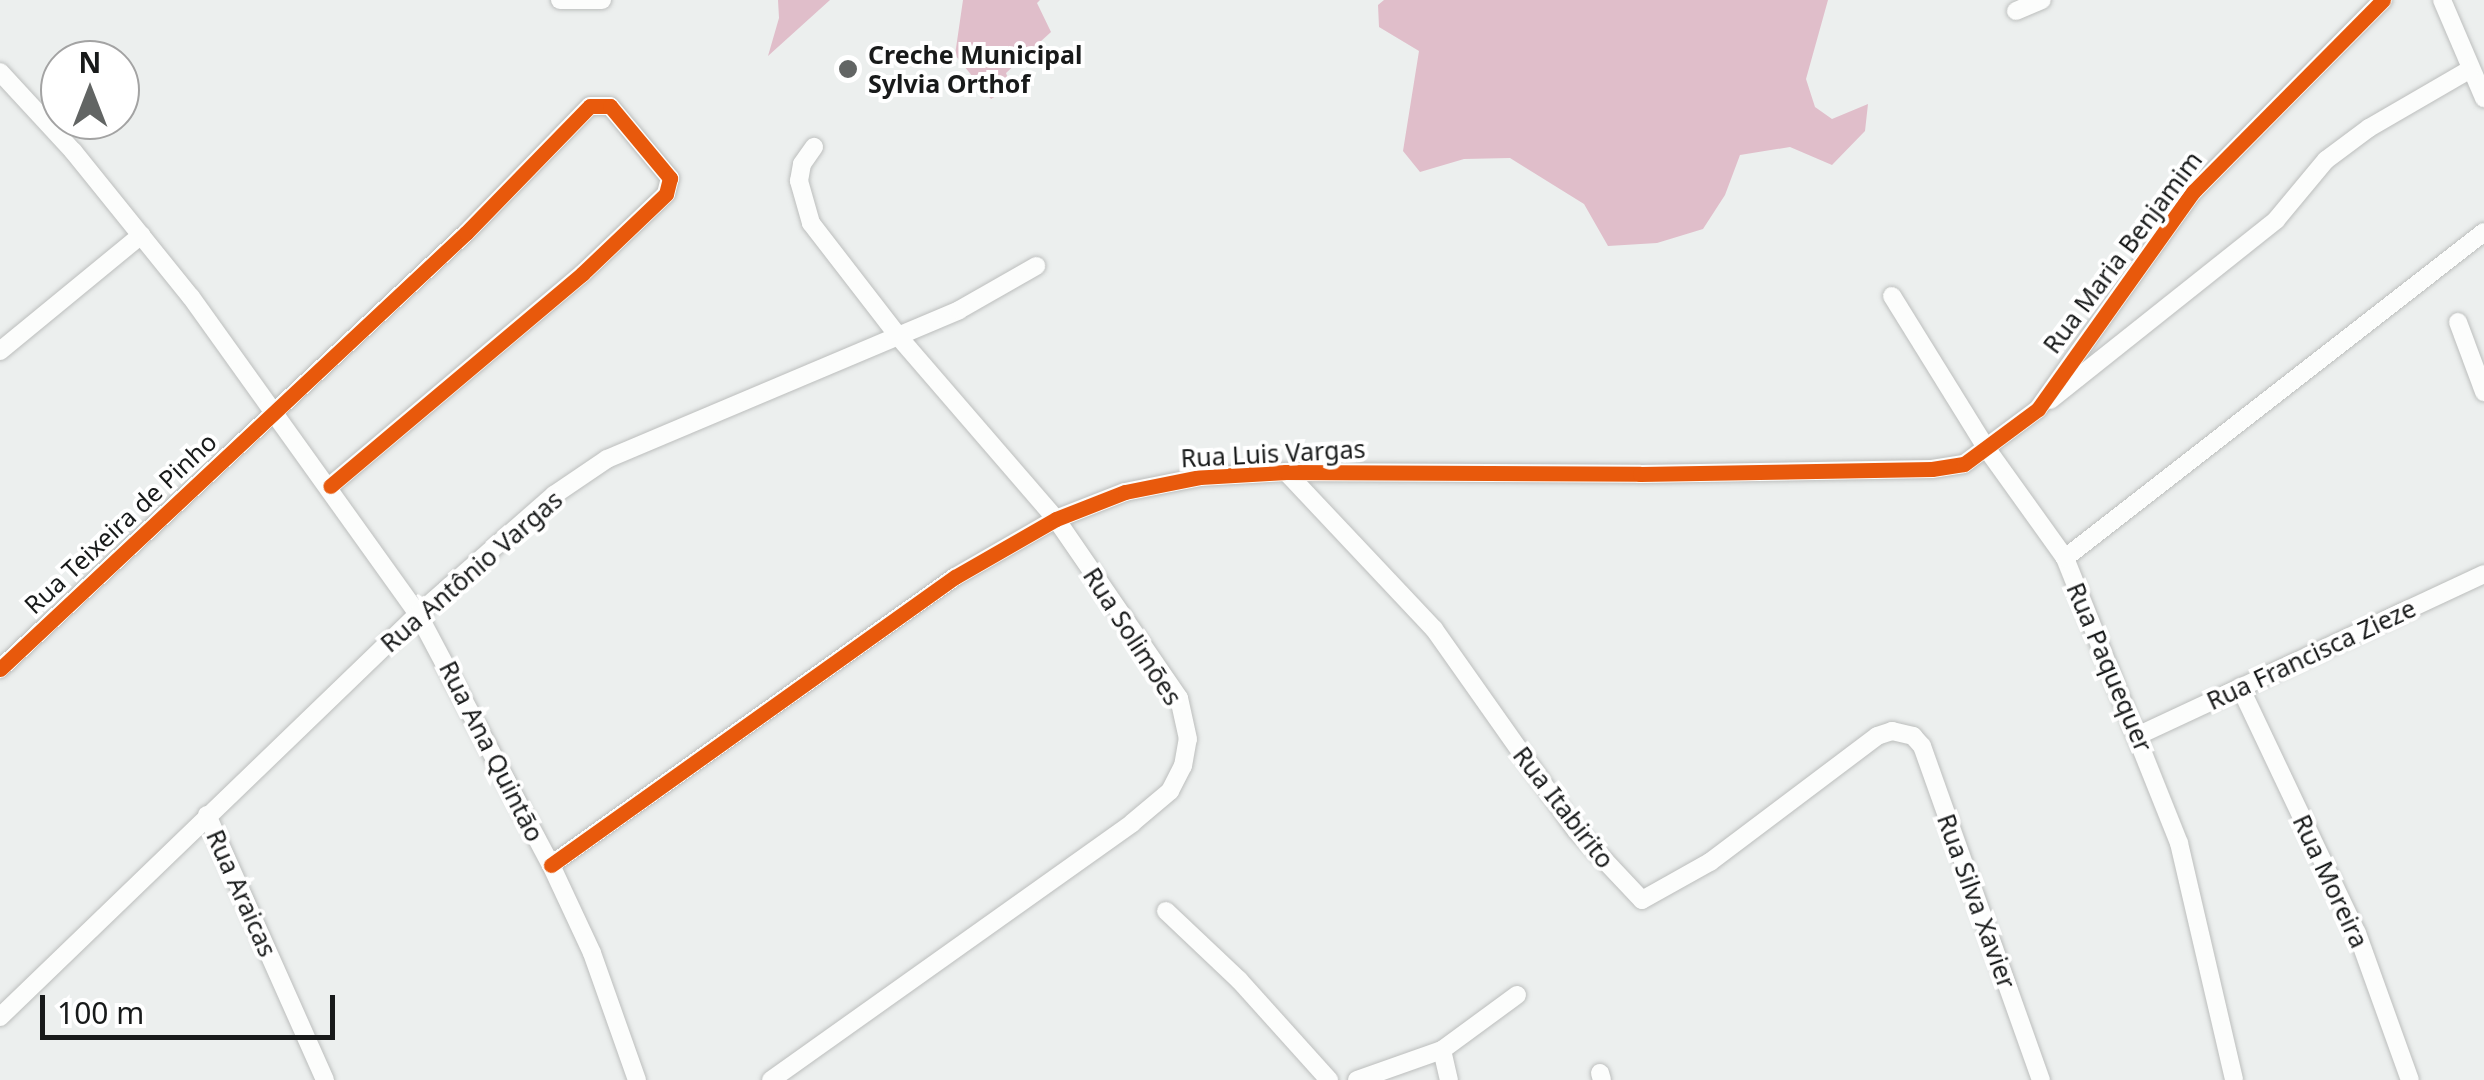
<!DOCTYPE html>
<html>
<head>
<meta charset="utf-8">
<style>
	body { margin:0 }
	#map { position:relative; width:2484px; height:1080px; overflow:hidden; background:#ecefee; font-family:"Noto Sans",sans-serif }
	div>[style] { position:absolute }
	.forest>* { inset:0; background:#e0beca }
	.roads { filter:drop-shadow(0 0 2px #bcbebd) drop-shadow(0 0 2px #bcbebd) }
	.street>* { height:18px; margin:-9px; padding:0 9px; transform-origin:9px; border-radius:9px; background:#fcfdfc }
	.cycleway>* { height:15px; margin:-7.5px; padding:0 7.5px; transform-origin:7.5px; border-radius:7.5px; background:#e8590c }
	.dots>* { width:28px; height:28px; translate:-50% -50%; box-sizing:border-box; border:5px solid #fff; border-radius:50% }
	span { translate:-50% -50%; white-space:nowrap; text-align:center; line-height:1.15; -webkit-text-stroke:8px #fff; paint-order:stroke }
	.poi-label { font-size:25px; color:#181a1a; font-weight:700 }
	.left { translate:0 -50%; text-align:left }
	.street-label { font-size:25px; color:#181a1a }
	.north { position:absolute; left:40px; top:40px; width:100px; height:100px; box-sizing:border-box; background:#fff; border:2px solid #a3a3a3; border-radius:50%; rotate:0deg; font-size:28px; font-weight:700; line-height:40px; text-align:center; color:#181a1a }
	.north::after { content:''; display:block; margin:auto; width:35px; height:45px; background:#626564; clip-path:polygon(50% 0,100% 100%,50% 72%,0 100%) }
	.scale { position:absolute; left:40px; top:995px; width:295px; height:45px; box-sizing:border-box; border:5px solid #181a1a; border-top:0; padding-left:12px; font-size:30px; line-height:35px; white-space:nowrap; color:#181a1a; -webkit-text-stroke:8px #fff; paint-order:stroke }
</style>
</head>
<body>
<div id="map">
	<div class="forest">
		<i style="clip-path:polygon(778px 0,830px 0,768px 56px,779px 18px)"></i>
		<i style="clip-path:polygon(963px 0,1040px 0,1037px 3px,1051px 32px,1006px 73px,1011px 87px,991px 99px,955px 55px)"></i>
		<i style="clip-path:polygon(1384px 0,1828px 0,1806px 79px,1815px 107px,1832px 119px,1868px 104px,1865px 131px,1832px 165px,1790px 147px,1740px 155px,1725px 195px,1703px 229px,1657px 243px,1608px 246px,1584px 204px,1510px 158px,1464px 159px,1420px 172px,1403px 151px,1419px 51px,1379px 27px,1378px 5px)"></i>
	</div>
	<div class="roads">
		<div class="street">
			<i style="left:560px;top:0;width:42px"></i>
			<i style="left:2442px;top:0;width:107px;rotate:66.8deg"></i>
			<i style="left:2016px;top:11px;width:28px;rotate:-23deg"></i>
			<i style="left:0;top:72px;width:108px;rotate:47.3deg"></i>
			<i style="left:73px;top:151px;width:188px;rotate:51.1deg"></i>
			<i style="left:191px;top:297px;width:390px;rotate:54.4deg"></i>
			<i style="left:418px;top:614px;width:284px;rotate:62.1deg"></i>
			<i style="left:551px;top:865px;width:97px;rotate:65deg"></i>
			<i style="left:592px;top:953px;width:135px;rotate:70.5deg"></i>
			<i style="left:1892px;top:296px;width:180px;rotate:58.2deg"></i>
			<i style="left:1987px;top:449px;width:134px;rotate:54.4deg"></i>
			<i style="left:2065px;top:558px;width:307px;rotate:68.2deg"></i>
			<i style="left:2179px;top:843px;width:243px;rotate:76.9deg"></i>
			<i style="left:2458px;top:322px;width:75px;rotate:69.6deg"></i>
			<i style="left:0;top:351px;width:183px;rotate:-39.4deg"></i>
			<i style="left:2050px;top:400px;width:289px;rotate:-38.5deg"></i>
			<i style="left:2276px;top:220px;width:78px;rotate:-50.2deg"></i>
			<i style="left:2326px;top:160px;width:54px;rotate:-36.7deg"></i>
			<i style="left:2369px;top:128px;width:116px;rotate:-30.1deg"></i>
			<i style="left:1286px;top:472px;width:216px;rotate:46.7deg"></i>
			<i style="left:1434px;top:629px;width:246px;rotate:54.8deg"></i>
			<i style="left:1576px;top:830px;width:96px;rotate:46.7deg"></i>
			<i style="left:1642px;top:900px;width:78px;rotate:-29.2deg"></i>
			<i style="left:1710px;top:862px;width:209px;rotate:-37deg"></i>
			<i style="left:1877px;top:736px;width:16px;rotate:-18deg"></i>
			<i style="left:1892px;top:731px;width:22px;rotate:13deg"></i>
			<i style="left:1913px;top:736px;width:13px;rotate:48deg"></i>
			<i style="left:1922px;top:746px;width:355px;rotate:70.4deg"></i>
			<i style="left:2065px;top:558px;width:531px;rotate:-37.88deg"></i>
			<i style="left:0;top:669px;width:638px;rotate:-43.1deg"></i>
			<i style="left:466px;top:233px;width:177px;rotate:-45.7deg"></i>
			<i style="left:590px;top:106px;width:20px"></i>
			<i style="left:610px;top:106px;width:94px;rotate:50.2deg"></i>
			<i style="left:670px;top:178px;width:16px;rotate:104deg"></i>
			<i style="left:666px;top:194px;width:116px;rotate:136.4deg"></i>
			<i style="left:582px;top:274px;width:329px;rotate:139.9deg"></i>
			<i style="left:2240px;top:687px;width:272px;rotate:64.6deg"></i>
			<i style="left:2357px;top:933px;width:156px;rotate:70.2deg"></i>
			<i style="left:2139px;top:735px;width:381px;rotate:-25deg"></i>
			<i style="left:207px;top:815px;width:290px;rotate:66deg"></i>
			<i style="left:551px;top:865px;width:496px;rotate:-35.5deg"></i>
			<i style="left:955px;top:577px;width:116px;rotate:-29.9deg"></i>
			<i style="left:1056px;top:519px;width:74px;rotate:-21.4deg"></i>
			<i style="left:1125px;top:492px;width:76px;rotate:-11.3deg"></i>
			<i style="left:1200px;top:477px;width:86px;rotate:-3.3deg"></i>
			<i style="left:1286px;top:472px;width:354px;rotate:0.3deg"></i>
			<i style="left:1640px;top:474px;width:292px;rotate:-1deg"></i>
			<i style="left:1932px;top:469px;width:32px;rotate:-9deg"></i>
			<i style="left:1964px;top:464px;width:92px;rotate:-36.6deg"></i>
			<i style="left:2038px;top:409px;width:267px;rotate:-54.5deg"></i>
			<i style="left:2193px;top:192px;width:270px;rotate:-45.3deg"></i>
			<i style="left:1166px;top:911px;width:100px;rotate:43.4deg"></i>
			<i style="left:1239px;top:980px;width:135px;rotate:48deg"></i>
			<i style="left:0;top:1017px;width:581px;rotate:-43.95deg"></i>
			<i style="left:418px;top:614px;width:181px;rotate:-41.2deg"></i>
			<i style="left:554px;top:495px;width:64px;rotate:-34.2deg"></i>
			<i style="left:607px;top:459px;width:382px;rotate:-22.9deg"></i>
			<i style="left:959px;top:310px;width:89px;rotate:-29.7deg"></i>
			<i style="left:1442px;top:1050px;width:31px;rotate:77deg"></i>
			<i style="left:1600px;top:1073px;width:7px;rotate:74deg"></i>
			<i style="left:771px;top:1080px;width:443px;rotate:-35.4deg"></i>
			<i style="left:1132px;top:823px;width:50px;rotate:-40.1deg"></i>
			<i style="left:1170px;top:791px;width:28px;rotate:-63deg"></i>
			<i style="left:1183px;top:766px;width:27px;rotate:-80deg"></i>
			<i style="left:1188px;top:739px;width:42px;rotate:-102.4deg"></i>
			<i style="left:1179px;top:698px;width:217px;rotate:-124.5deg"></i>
			<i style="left:1056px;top:519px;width:240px;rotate:-130.8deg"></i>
			<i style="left:899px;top:337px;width:144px;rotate:-127.7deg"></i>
			<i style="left:811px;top:223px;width:44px;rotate:-105.9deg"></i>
			<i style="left:799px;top:181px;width:17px;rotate:-80deg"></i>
			<i style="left:802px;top:164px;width:21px;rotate:-55deg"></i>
			<i style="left:1357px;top:1080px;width:90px;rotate:-19.4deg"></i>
			<i style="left:1442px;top:1050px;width:93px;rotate:-36.3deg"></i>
		</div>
	</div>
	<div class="cycleway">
		<i style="left:0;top:669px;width:638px;rotate:-43.1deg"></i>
		<i style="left:466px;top:233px;width:177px;rotate:-45.7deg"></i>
		<i style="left:590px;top:106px;width:20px"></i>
		<i style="left:610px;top:106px;width:94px;rotate:50.2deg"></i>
		<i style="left:670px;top:178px;width:16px;rotate:104deg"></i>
		<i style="left:666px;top:194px;width:116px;rotate:136.4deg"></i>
		<i style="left:582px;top:274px;width:329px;rotate:139.9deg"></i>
		<i style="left:551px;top:865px;width:496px;rotate:-35.5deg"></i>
		<i style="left:955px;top:577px;width:116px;rotate:-29.9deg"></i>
		<i style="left:1056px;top:519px;width:74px;rotate:-21.4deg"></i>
		<i style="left:1125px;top:492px;width:76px;rotate:-11.3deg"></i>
		<i style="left:1200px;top:477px;width:86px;rotate:-3.3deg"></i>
		<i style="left:1286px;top:472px;width:354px;rotate:0.3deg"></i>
		<i style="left:1640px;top:474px;width:292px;rotate:-1deg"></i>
		<i style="left:1932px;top:469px;width:32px;rotate:-9deg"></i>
		<i style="left:1964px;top:464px;width:92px;rotate:-36.6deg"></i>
		<i style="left:2038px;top:409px;width:267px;rotate:-54.5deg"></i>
		<i style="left:2193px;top:192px;width:270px;rotate:-45.3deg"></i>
	</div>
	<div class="dots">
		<i style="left:848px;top:69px;background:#626564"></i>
	</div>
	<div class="poi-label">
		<span class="left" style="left:868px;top:69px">Creche Municipal<br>Sylvia Orthof</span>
	</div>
	<div class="street-label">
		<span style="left:2122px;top:252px;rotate:-53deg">Rua Maria Benjamim</span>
		<span style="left:1273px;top:453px;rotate:-3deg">Rua Luis Vargas</span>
		<span style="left:120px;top:523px;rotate:-43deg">Rua Teixeira de Pinho</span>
		<span style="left:471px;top:571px;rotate:-41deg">Rua Antônio Vargas</span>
		<span style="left:1133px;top:636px;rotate:57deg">Rua Solimões</span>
		<span style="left:2311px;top:654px;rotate:-25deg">Rua Francisca Zieze</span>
		<span style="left:2110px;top:667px;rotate:67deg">Rua Paquequer</span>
		<span style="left:492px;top:751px;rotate:63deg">Rua Ana Quintão</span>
		<span style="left:1564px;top:807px;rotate:52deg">Rua Itabirito</span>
		<span style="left:2331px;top:881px;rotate:65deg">Rua Moreira</span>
		<span style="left:242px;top:893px;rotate:66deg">Rua Araicas</span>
		<span style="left:1977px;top:901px;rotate:70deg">Rua Silva Xavier</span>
	</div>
	<div class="north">N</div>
	<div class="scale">100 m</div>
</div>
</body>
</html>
